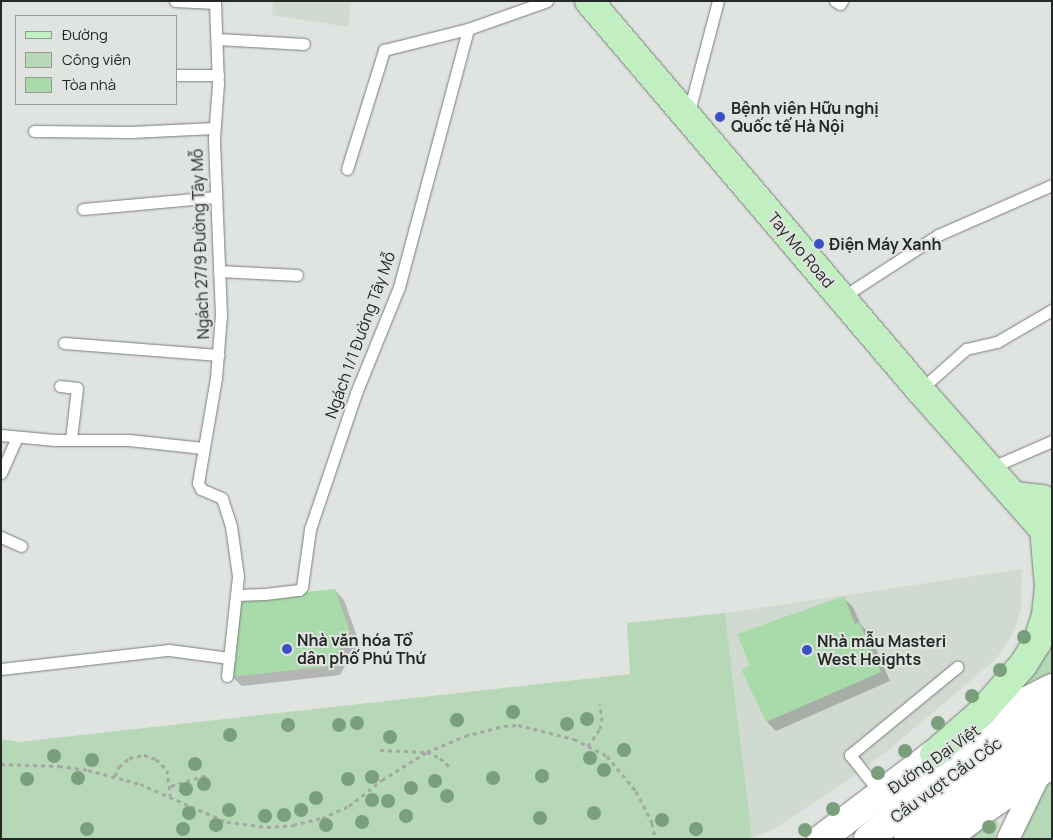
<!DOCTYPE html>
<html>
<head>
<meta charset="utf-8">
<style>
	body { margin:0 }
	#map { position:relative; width:1053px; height:840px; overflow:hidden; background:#e0e4e0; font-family:Manrope,sans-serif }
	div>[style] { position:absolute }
	.built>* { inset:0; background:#d1dad1 }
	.green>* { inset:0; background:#b6d8b6 }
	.shadow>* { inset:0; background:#0003 }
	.building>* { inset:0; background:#a9daaa }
	.path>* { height:3px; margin-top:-1.5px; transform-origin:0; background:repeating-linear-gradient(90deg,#a4a7a4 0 4px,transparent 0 8px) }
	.roads { filter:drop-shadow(0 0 1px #787c78) drop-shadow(0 0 1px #787c78) }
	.lane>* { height:11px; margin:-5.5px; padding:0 5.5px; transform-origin:5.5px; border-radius:5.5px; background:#fff }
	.street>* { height:22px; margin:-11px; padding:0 11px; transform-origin:11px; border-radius:11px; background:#fff }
	.secondary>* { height:28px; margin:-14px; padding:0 14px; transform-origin:14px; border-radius:14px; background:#fff }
	.primary>* { height:28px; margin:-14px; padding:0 14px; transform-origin:14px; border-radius:14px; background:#c1efc2 }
	.trees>* { width:14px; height:14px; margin:-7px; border-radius:50%; background:#799f7c }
	.dots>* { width:14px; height:14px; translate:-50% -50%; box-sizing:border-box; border:2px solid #e0e4e0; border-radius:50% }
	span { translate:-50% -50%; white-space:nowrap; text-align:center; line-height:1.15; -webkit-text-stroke:4px #e0e4e0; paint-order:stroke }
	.poi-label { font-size:16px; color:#262826; font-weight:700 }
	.left { translate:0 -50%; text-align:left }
	.street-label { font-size:16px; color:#262826 }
	.frame { position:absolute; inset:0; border:2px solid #262826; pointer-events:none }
	.legend { position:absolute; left:15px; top:15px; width:162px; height:90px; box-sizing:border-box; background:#e0e4e0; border:1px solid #969996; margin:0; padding:6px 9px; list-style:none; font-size:15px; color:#262826 }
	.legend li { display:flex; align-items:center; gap:10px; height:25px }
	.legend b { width:25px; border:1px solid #969996 }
</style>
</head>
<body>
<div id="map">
	<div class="built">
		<i style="clip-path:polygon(273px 1px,351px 1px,348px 27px,272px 15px)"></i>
		<i style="clip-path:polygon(1022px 569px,1021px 607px,1016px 626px,1009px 640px,995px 660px,891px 748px,848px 780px,779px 826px,752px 839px,725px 613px)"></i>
	</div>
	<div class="green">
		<i style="clip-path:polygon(725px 613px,752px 839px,1px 839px,1px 739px,19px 742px,630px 674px,627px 623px)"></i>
		<i style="clip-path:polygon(1052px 632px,1052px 674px,1025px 683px,1025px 681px)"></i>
		<i style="clip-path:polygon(1052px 780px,1052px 839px,1018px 839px,1041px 792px)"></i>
		<i style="clip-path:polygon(990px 820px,997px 821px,999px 824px,994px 839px,967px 839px)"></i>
	</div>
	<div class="shadow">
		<i style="clip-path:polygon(335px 590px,344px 600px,359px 642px,340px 675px,242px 686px,232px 677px)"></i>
		<i style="clip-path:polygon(844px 598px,853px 607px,861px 625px,869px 633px,890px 681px,776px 731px,767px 722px,751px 667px)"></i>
	</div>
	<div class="building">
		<i style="clip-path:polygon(335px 589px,350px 632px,330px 666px,231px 677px,238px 599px)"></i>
		<i style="clip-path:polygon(844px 596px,855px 624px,859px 622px,881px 672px,766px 722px,741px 669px,750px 666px,737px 634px)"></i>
	</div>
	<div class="path">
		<i style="left:588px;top:746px;width:21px;rotate:-55deg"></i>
		<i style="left:600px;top:729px;width:8px;rotate:-76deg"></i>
		<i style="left:602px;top:721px;width:17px;rotate:-97deg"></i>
		<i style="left:380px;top:750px;width:47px;rotate:2.4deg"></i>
		<i style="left:427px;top:752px;width:14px;rotate:25deg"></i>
		<i style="left:440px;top:758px;width:12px;rotate:42deg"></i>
		<i style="left:1px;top:764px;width:58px;rotate:2deg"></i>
		<i style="left:59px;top:766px;width:29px;rotate:8deg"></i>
		<i style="left:88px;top:770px;width:54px;rotate:15.1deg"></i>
		<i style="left:140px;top:784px;width:95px;rotate:23.6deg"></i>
		<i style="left:227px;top:822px;width:40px;rotate:7.1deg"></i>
		<i style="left:267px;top:827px;width:26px;rotate:-4deg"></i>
		<i style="left:293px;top:825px;width:30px;rotate:-14deg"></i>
		<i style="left:322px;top:818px;width:30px;rotate:-24deg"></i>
		<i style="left:349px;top:806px;width:42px;rotate:-38.2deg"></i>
		<i style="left:382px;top:780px;width:53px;rotate:-31.9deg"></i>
		<i style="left:427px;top:752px;width:41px;rotate:-22.8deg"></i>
		<i style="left:465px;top:736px;width:40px;rotate:-14.4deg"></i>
		<i style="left:504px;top:726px;width:14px;rotate:-4deg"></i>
		<i style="left:518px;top:725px;width:58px;rotate:14deg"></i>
		<i style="left:574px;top:739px;width:37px;rotate:27deg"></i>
		<i style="left:607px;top:756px;width:45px;rotate:50.4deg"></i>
		<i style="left:636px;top:791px;width:36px;rotate:63deg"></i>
		<i style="left:652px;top:823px;width:16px;rotate:79deg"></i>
		<i style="left:115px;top:776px;width:10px;rotate:-66deg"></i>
		<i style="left:119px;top:767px;width:13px;rotate:-42deg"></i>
		<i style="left:129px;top:758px;width:15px;rotate:-11deg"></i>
		<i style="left:144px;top:755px;width:13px;rotate:18deg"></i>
		<i style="left:156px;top:759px;width:16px;rotate:45deg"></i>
		<i style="left:167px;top:770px;width:26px;rotate:83deg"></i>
		<i style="left:171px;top:786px;width:37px;rotate:-17deg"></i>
	</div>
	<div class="roads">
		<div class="lane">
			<i style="left:175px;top:1px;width:40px;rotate:2.9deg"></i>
			<i style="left:835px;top:1px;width:6px;rotate:31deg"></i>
			<i style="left:840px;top:4px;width:4px;rotate:-56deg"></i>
			<i style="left:217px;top:39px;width:87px;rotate:3.3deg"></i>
			<i style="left:176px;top:75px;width:42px"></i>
			<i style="left:688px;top:115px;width:118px;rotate:-75.3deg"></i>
			<i style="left:34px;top:131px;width:97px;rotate:0.6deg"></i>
			<i style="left:131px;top:132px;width:83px;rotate:-2.8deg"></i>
			<i style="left:347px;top:169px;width:125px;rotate:-72.7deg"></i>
			<i style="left:384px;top:50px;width:87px;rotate:-14deg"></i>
			<i style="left:468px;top:29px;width:84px;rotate:-19.5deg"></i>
			<i style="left:83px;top:209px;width:133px;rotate:-5.2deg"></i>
			<i style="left:219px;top:271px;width:78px;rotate:2.9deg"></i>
			<i style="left:841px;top:298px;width:116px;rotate:-33deg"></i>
			<i style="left:938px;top:235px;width:124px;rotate:-23.7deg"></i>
			<i style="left:64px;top:343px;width:155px;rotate:4.4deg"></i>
			<i style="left:60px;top:386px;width:17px;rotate:7deg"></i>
			<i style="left:77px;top:388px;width:51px;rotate:96.7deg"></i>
			<i style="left:920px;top:390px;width:62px;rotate:-41.7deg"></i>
			<i style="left:966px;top:349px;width:32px;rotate:-13deg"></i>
			<i style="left:997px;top:342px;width:64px;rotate:-30.2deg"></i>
			<i style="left:1px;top:435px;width:54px;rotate:5.3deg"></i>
			<i style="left:55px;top:440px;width:74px"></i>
			<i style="left:129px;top:440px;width:74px;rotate:6.2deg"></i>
			<i style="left:990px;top:468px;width:68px;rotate:-23.5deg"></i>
			<i style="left:1px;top:473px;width:39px;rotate:-66deg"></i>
			<i style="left:1px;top:537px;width:22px;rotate:24deg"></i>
			<i style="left:236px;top:595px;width:29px;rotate:-2deg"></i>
			<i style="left:265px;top:594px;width:34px;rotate:-7deg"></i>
			<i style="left:299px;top:590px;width:4px;rotate:-45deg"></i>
			<i style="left:302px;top:587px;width:59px;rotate:-82.1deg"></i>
			<i style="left:310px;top:529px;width:144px;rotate:-71.3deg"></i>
			<i style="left:356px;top:393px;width:114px;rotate:-67.9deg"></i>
			<i style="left:399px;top:287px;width:267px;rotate:-75deg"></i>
			<i style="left:1px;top:669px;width:169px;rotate:-6.5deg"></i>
			<i style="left:169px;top:650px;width:61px;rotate:7.6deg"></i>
			<i style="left:229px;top:658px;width:82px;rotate:-83.7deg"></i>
			<i style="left:238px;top:576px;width:50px;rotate:-98deg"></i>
			<i style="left:231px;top:526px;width:29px;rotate:-108deg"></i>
			<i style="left:222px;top:498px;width:23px;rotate:-157deg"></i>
			<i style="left:201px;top:489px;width:7px;rotate:-117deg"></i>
			<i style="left:198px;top:483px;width:107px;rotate:-80.3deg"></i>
			<i style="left:216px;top:378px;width:63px;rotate:-85.5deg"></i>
			<i style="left:221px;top:315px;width:177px;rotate:-92.3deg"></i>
			<i style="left:214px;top:138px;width:54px;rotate:-85.8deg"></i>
			<i style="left:218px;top:84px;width:83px;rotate:-92.1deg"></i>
			<i style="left:227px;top:676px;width:18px;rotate:-84deg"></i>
			<i style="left:881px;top:794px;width:50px;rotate:-128.5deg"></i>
			<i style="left:850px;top:755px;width:139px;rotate:-39.4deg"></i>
		</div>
		<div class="street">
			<i style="left:1008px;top:839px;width:78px;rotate:-64.1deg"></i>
		</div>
		<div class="secondary">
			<i style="left:821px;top:839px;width:141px;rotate:-37deg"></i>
			<i style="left:934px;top:754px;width:65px;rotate:-31.7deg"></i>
			<i style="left:989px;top:720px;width:71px;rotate:-26.9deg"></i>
			<i style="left:868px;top:839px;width:139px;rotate:-38.3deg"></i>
			<i style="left:977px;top:753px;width:87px;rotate:-30.4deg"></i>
			<i style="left:908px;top:839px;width:80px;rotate:-38.4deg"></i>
			<i style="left:971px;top:789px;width:78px;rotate:-34.1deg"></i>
			<i style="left:1036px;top:745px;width:18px;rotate:-27deg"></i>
			<i style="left:946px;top:839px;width:47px;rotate:-38.1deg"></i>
			<i style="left:983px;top:810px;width:83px;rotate:-33.7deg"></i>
		</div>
		<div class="primary">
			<i style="left:589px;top:1px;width:511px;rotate:49.61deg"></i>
			<i style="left:920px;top:390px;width:199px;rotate:48.5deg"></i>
			<i style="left:1015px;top:496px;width:27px;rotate:6deg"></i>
			<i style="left:1042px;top:499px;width:11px;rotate:22deg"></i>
			<i style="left:934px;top:754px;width:64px;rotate:-41.2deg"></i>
			<i style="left:982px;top:712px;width:62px;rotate:-48.9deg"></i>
			<i style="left:1023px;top:665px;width:26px;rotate:-58deg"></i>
			<i style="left:1037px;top:643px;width:29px;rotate:-72deg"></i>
			<i style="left:1046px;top:615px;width:28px;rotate:-84deg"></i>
			<i style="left:1049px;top:587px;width:58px;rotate:-94.9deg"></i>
		</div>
	</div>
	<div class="trees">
		<i style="left:1024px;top:637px"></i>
		<i style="left:1000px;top:670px"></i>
		<i style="left:972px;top:696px"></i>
		<i style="left:513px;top:712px"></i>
		<i style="left:587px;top:719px"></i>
		<i style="left:457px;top:720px"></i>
		<i style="left:357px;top:723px"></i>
		<i style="left:938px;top:723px"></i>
		<i style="left:567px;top:724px"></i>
		<i style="left:288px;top:725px"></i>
		<i style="left:339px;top:725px"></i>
		<i style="left:230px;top:735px"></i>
		<i style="left:390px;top:737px"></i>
		<i style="left:624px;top:750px"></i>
		<i style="left:905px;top:751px"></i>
		<i style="left:54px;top:756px"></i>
		<i style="left:590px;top:758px"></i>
		<i style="left:92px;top:760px"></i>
		<i style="left:195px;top:764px"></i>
		<i style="left:604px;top:770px"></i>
		<i style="left:878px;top:773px"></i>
		<i style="left:542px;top:776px"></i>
		<i style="left:372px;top:777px"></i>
		<i style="left:78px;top:778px"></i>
		<i style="left:493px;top:778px"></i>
		<i style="left:27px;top:779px"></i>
		<i style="left:348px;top:779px"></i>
		<i style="left:435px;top:781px"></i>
		<i style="left:204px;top:784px"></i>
		<i style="left:411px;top:788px"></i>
		<i style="left:186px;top:789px"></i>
		<i style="left:447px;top:796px"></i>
		<i style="left:316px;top:798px"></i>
		<i style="left:372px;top:800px"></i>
		<i style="left:388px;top:801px"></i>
		<i style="left:833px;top:809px"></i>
		<i style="left:229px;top:810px"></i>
		<i style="left:301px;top:810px"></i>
		<i style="left:189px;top:813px"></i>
		<i style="left:594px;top:813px"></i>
		<i style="left:284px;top:815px"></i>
		<i style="left:265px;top:816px"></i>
		<i style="left:406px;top:816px"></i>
		<i style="left:540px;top:818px"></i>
		<i style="left:662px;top:820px"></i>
		<i style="left:362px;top:822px"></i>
		<i style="left:216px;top:825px"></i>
		<i style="left:326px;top:825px"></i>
		<i style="left:989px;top:827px"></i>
		<i style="left:87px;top:829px"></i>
		<i style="left:183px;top:829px"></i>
		<i style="left:696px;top:829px"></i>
		<i style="left:805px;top:830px"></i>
	</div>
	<div class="dots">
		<i style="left:720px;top:117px;background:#3a51c3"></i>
		<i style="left:819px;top:244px;background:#3a51c3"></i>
		<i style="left:287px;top:649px;background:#3a51c3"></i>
		<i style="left:807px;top:650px;background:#3a51c3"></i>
	</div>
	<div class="poi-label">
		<span class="left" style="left:731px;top:117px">Bệnh viện Hữu nghị<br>Quốc tế Hà Nội</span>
		<span class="left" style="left:829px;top:244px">Điện Máy Xanh</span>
		<span class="left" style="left:297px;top:649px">Nhà văn hóa Tổ<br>dân phố Phú Thứ</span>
		<span class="left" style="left:817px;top:650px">Nhà mẫu Masteri<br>West Heights</span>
	</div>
	<div class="street-label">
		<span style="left:200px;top:244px;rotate:-92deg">Ngách 27/9 Đường Tây Mỗ</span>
		<span style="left:801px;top:250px;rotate:50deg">Tay Mo Road</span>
		<span style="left:360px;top:335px;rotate:-70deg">Ngách 1/1 Đường Tây Mỗ</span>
		<span style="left:934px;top:759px;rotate:-35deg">Đường Đại Việt</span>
		<span style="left:946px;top:780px;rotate:-36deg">Cầu vượt Cầu Cốc</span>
	</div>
	<div class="frame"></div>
	<ul class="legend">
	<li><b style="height:6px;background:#c1efc2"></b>Đường</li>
	<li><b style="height:14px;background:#b6d8b6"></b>Công viên</li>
	<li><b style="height:14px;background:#a9daaa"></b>Tòa nhà</li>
	</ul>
</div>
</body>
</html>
